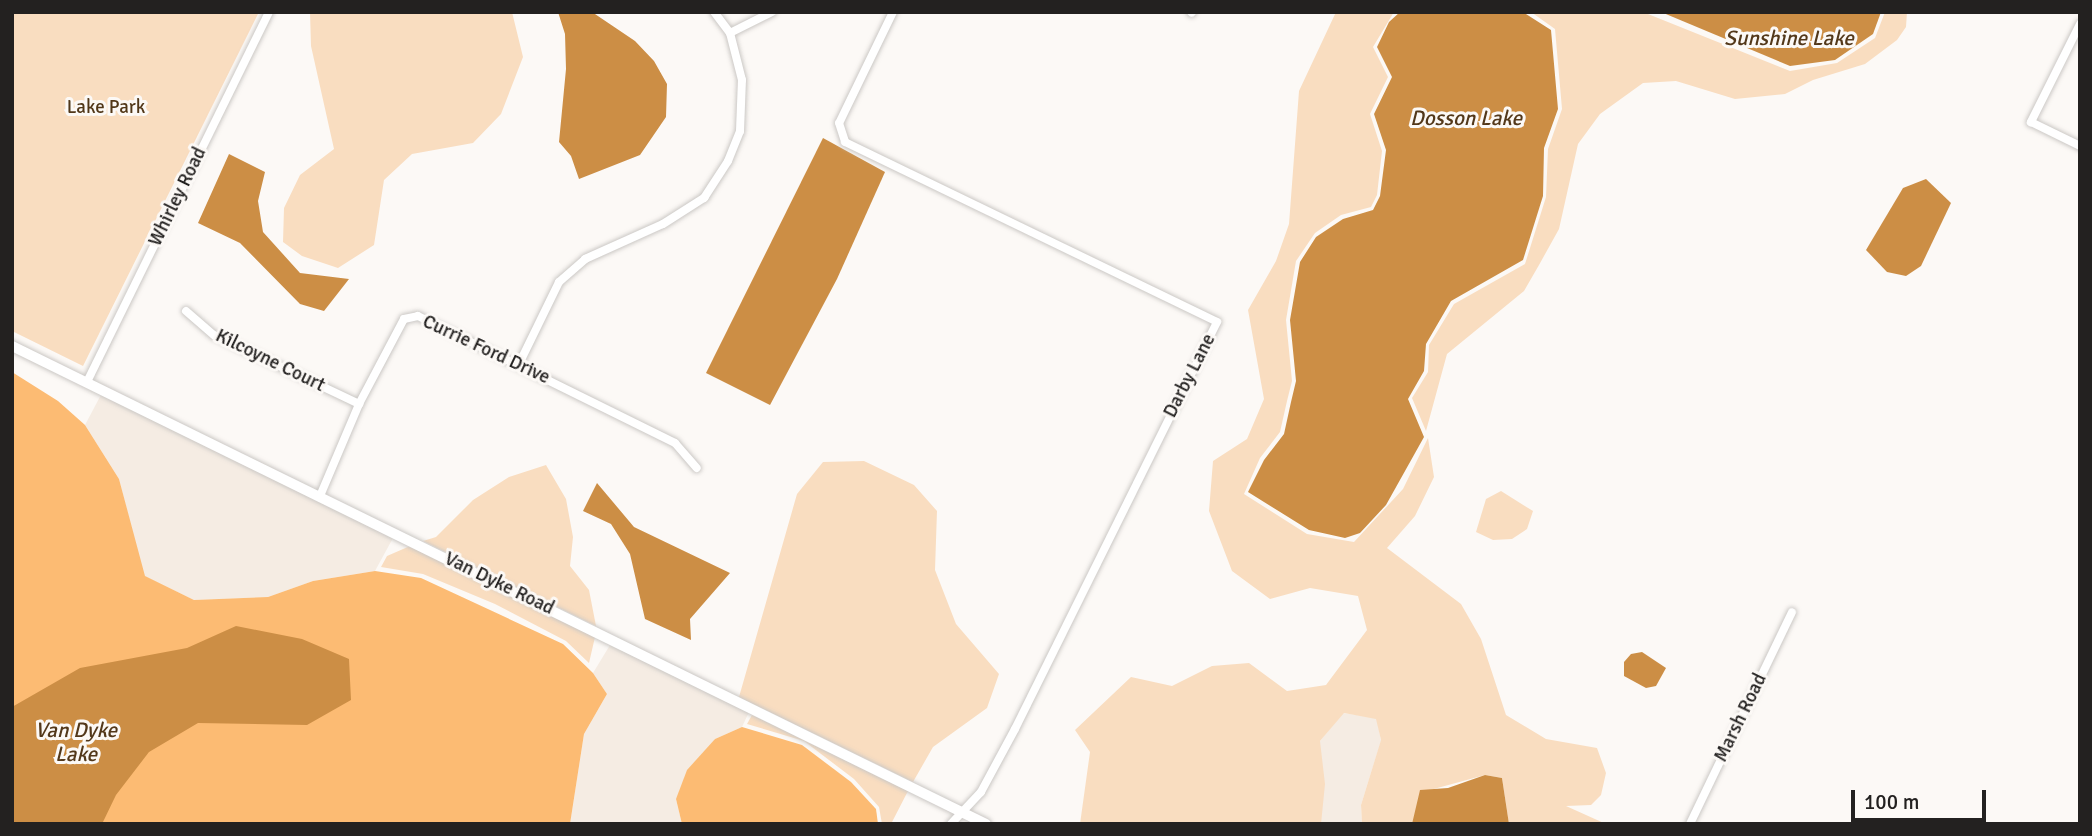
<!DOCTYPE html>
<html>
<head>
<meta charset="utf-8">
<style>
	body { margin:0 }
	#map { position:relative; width:2092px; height:836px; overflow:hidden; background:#fcf9f6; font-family:Signika,sans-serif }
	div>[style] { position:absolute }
	.built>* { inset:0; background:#f5ece3 }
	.green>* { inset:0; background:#f9ddc0 }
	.forest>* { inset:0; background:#fcbb73 }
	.water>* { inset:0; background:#cc8e45 }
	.roads { filter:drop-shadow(0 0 2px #cbc8c5) drop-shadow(0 0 2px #cbc8c5) }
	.street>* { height:8px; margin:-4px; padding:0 4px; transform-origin:4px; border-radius:4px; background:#fff }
	.secondary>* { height:10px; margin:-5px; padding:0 5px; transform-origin:5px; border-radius:5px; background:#fff }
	span { translate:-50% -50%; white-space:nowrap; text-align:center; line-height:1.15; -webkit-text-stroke:6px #fcf9f6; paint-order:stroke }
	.park-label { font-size:19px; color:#513718 }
	.street-label { font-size:19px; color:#232120 }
	.water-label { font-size:21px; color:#53381a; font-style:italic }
	.frame { position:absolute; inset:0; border:14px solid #232120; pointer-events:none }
	.scale { position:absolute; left:1851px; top:790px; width:135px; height:32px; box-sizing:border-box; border:4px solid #232120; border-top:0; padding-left:9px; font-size:21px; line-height:24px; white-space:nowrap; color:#232120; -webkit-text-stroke:5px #fcf9f6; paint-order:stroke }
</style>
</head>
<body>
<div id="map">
	<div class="built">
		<i style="clip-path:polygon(103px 391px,393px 538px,375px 571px,313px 581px,268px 597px,194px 600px,144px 576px,119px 479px,85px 425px)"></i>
		<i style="clip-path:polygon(610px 645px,749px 712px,742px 727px,715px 739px,676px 799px,682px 824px,570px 824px,584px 734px,607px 694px,593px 673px)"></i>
		<i style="clip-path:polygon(1343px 713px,1377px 718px,1381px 741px,1361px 805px,1362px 824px,1321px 824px,1320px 741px)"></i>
	</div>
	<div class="green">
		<i style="clip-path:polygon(12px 12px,259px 12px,83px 366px,12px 331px)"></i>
		<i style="clip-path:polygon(310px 12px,512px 12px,523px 57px,501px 114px,473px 143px,412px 154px,384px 180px,374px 245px,338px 268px,302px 256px,283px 242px,284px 208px,300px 175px,334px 149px,311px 46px)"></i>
		<i style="clip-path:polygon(1336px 12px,1394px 12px,1373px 47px,1388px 77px,1370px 114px,1382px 151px,1377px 195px,1371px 207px,1341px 215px,1315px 233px,1296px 261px,1286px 320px,1292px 381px,1287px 401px,1280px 432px,1260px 458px,1244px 494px,1307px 534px,1354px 542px,1403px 489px,1428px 438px,1434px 477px,1415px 516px,1387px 548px,1461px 604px,1481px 639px,1506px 715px,1546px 739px,1597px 748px,1606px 773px,1601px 795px,1591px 805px,1566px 806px,1606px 824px,1509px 824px,1502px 778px,1485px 775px,1430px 790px,1412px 824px,1362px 824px,1361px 805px,1381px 740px,1376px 719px,1344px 713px,1320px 741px,1325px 784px,1321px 824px,1080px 824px,1090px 752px,1075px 730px,1131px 677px,1172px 686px,1212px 666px,1249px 663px,1287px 691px,1326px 685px,1367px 630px,1358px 596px,1310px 588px,1270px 599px,1232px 571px,1209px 511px,1213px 461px,1247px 439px,1264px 399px,1248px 310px,1276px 261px,1289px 224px,1299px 91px)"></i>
		<i style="clip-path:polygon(1531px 12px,1643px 12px,1790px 71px,1837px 63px,1875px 38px,1885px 12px,1907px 12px,1906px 27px,1897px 40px,1865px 64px,1813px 80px,1785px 94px,1735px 99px,1676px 81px,1643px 83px,1600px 114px,1578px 144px,1559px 229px,1539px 265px,1524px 291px,1447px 354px,1426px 431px,1412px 398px,1428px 372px,1429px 345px,1454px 304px,1525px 264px,1546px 197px,1548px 149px,1562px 109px,1555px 29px)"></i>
		<i style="clip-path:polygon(864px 461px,914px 485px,937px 511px,935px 570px,956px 624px,999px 674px,987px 708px,933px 747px,913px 782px,739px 697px,797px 494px,823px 462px)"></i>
		<i style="clip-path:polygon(546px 465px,566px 499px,573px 537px,570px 566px,589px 590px,596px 626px,423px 541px,436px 537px,473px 500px,509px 477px)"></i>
		<i style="clip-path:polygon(1501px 491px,1533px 511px,1527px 529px,1512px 539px,1493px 540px,1476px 532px,1486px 499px)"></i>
		<i style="clip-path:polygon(410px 546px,595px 637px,589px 663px,566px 641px,495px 604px,423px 574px,381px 567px,387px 556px)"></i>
		<i style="clip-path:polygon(752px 715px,908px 791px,891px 824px,882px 824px,879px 807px,854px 779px,804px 741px,747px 724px)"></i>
	</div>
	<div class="forest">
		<i style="clip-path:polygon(12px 372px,58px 401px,85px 425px,119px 479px,145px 576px,194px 600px,268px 597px,313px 581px,375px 571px,421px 578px,563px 644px,593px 673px,607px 694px,584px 734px,570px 824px,12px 824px)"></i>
		<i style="clip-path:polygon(742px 727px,802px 745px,851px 782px,876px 809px,878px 824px,682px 824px,676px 799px,687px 770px,715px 739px)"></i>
	</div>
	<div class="water">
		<i style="clip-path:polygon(558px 12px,592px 12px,635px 41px,654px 61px,667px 84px,666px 117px,640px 155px,579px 179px,571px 156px,559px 142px,566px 69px,565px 34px)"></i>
		<i style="clip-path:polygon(1400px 12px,1523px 12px,1551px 30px,1558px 109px,1544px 148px,1543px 196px,1523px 260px,1451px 301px,1426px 344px,1424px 371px,1408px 399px,1424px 437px,1386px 505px,1360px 533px,1345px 538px,1309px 530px,1248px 492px,1264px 460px,1284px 434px,1291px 402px,1296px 381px,1290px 320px,1300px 262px,1316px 237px,1343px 219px,1373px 210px,1380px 196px,1386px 150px,1374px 114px,1392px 77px,1377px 47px,1389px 22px)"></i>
		<i style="clip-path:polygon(1661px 12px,1881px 12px,1873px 34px,1835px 60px,1790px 66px)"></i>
		<i style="clip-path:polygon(823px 138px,885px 172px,837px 279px,770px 405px,706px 373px)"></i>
		<i style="clip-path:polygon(229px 154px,265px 172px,258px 201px,263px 232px,300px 273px,349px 279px,324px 311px,300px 304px,240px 243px,198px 223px)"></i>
		<i style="clip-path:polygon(1926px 179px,1951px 203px,1921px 266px,1906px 276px,1887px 272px,1866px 250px,1903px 188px)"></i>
		<i style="clip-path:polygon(597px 483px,634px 527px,730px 573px,690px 619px,691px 640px,645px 619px,630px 554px,611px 524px,583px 511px)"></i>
		<i style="clip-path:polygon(236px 626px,302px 639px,349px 659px,351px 700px,307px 725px,198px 723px,149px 752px,116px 795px,102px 824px,12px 824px,12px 707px,80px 668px,187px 648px)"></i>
		<i style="clip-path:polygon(1642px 652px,1666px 668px,1656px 686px,1646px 688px,1624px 676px,1624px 662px,1631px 654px)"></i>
		<i style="clip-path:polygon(1485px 775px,1502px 778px,1509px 824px,1412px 824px,1420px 790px,1448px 788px)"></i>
	</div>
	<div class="roads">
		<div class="street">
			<i style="left:893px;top:12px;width:123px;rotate:115.9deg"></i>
			<i style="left:839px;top:123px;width:20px;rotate:72deg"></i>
			<i style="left:845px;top:142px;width:413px;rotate:25.8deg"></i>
			<i style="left:1217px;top:322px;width:454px;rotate:116.4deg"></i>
			<i style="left:1015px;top:729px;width:72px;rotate:118.4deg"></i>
			<i style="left:981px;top:792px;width:44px;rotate:133.2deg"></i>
			<i style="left:1191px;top:12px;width:1px;rotate:45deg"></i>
			<i style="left:2080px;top:24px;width:110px;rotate:116.6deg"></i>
			<i style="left:2031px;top:122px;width:55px;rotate:26.1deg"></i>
			<i style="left:730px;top:33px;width:47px;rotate:-26.6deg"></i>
			<i style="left:186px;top:311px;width:37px;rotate:41deg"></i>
			<i style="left:214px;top:335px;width:161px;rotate:25.4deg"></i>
			<i style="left:519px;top:364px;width:91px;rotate:-64deg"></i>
			<i style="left:559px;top:282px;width:35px;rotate:-41deg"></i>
			<i style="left:585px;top:259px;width:85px;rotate:-24.2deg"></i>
			<i style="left:663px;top:224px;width:49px;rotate:-32.4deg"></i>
			<i style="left:704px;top:198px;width:44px;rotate:-57deg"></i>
			<i style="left:728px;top:161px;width:32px;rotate:-68deg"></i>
			<i style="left:740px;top:131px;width:51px;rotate:-87.8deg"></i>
			<i style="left:742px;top:80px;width:49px;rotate:-104.3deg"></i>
			<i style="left:730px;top:33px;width:26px;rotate:-127deg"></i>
			<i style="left:87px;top:382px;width:412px;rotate:-63.8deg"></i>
			<i style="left:320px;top:496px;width:100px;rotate:-67deg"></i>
			<i style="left:359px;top:404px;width:96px;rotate:-62.1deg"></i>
			<i style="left:404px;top:319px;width:14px;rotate:-12deg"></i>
			<i style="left:418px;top:316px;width:287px;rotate:26.3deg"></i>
			<i style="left:675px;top:443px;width:33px;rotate:49deg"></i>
			<i style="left:1690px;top:824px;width:235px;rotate:-64.3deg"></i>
		</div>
		<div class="secondary">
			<i style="left:12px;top:346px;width:1085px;rotate:26.14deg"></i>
		</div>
	</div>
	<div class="park-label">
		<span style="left:106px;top:108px">Lake Park</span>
	</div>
	<div class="street-label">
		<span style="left:178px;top:197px;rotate:-64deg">Whirley Road</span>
		<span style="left:486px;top:350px;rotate:25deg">Currie Ford Drive</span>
		<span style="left:270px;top:361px;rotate:26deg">Kilcoyne Court</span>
		<span style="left:1190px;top:376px;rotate:-63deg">Darby Lane</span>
		<span style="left:499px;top:584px;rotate:26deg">Van Dyke Road</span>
		<span style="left:1741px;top:718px;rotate:-64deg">Marsh Road</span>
	</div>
	<div class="water-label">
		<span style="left:1789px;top:38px">Sunshine Lake</span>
		<span style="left:1466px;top:118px">Dosson Lake</span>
		<span style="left:76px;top:742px">Van Dyke<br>Lake</span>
	</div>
	<div class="frame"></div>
	<div class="scale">100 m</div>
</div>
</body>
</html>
